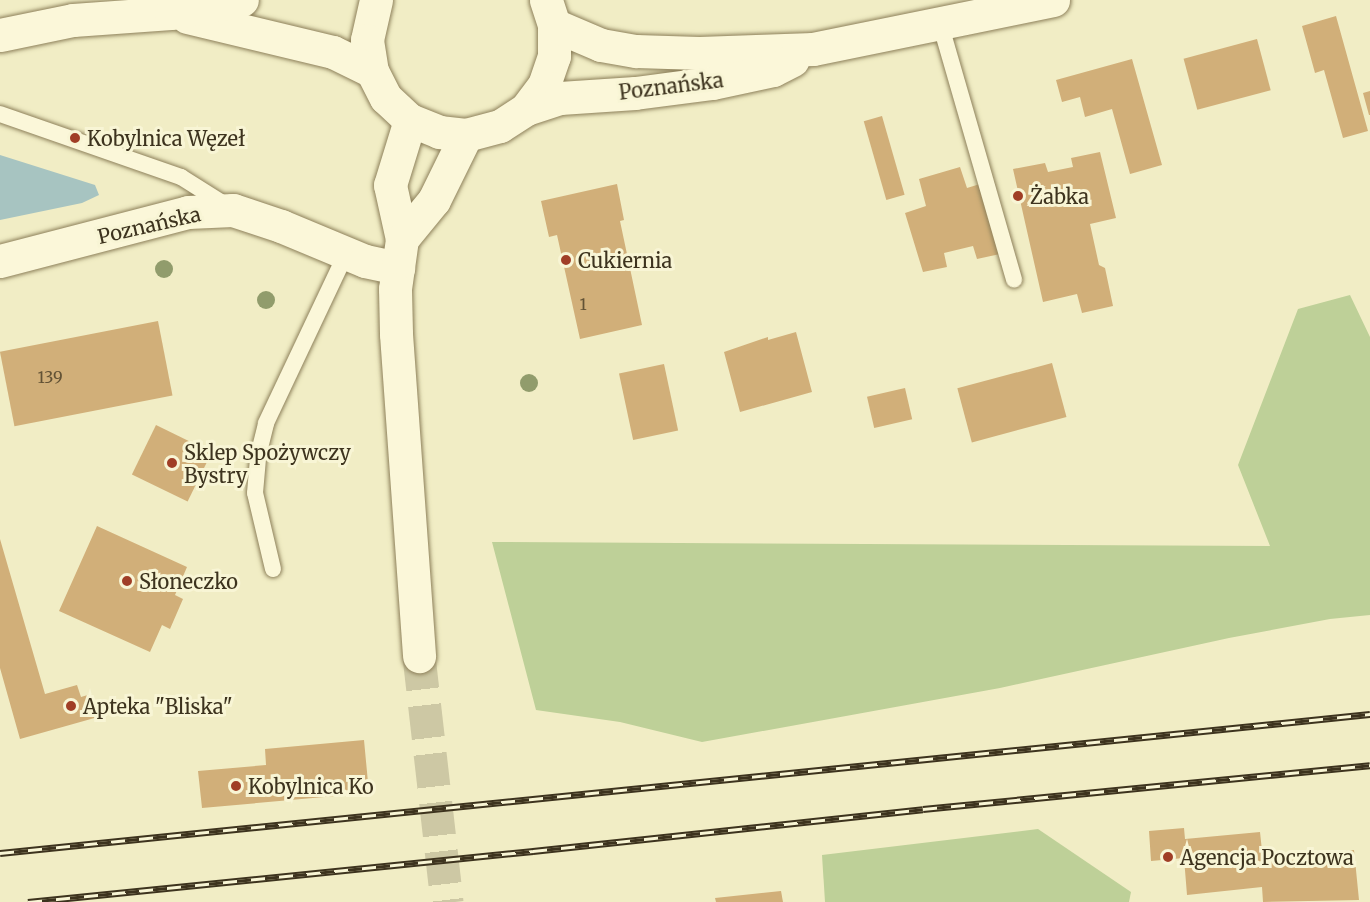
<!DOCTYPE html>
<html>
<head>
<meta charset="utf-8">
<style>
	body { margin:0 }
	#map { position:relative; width:1370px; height:902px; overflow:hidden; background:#f1edc5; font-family:Merriweather,serif }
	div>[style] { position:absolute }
	.green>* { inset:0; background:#bed098 }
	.water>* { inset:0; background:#a7c4c1 }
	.building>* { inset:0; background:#d1af79; transform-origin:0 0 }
	.secondary-tunnel>* { height:33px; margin-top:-16.5px; transform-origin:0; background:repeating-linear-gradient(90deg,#cdc8a4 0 33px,transparent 0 49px) }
	.roads { filter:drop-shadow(0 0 2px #8d805a) drop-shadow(0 0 2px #8d805a) }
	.lane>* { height:16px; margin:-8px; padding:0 8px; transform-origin:8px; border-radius:8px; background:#fbf7d9 }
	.street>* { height:33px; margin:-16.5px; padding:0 16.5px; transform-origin:16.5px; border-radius:16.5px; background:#fbf7d9 }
	.secondary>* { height:33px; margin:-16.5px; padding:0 16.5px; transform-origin:16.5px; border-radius:16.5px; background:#fbf7d9 }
	.rail>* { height:7px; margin-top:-3.5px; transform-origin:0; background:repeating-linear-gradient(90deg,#f8f5d5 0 14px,#3d331e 0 28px); box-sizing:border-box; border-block:2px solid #3d331e }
	.trees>* { width:18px; height:18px; margin:-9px; border-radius:50%; background:#919c6c }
	.dots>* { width:16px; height:16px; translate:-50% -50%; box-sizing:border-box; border:3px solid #f8f5d5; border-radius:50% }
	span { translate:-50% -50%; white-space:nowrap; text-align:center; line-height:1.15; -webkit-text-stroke:6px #f8f5d5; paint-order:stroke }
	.number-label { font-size:16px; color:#625235 }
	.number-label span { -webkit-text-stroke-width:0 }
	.street-label { font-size:20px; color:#3d331e }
	.poi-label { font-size:20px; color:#3d331e }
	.left { translate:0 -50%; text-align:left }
</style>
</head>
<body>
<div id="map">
	<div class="green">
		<i style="clip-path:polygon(1350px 295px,1370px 337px,1370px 615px,1330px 619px,1229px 638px,1000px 688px,702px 742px,620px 722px,536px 710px,492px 542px,1270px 546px,1238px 465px,1298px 309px)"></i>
		<i style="clip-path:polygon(1038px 829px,1131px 892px,1129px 902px,825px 902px,822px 855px)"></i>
	</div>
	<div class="water">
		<i style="clip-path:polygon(0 155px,95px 185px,99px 195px,82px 203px,0 220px)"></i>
	</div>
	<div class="building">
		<i style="clip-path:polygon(1336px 16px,1368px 131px,1343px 138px,1324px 70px,1315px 73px,1302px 26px)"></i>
		<i style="left:1257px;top:39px;width:53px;height:76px;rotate:75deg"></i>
		<i style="clip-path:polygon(1132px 59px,1162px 165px,1130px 174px,1112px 109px,1085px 117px,1080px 97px,1062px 102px,1056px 80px)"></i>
		<i style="clip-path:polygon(1370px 91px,1370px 115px,1369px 115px,1363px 93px)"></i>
		<i style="left:882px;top:116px;width:82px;height:19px;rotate:74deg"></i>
		<i style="clip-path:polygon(1100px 152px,1116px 218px,1090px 224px,1099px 265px,1105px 268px,1113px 306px,1082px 313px,1077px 294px,1043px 302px,1013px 169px,1045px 163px,1048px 172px,1073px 167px,1071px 158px)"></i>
		<i style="clip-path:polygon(960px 167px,967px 188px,980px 184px,1000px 254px,977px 259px,973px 246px,944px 253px,947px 267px,923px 272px,905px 213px,926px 206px,919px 179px)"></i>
		<i style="clip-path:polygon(617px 184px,624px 220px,620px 221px,642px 325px,580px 339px,557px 235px,549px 237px,541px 201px)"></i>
		<i style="left:158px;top:321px;width:76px;height:161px;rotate:79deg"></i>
		<i style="clip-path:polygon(796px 332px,812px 392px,740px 412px,724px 352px,768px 337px,768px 340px)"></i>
		<i style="left:1052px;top:363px;width:56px;height:98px;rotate:75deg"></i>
		<i style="left:664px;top:364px;width:68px;height:46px;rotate:78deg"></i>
		<i style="left:905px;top:388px;width:32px;height:39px;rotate:77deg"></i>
		<i style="left:156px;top:425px;width:62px;height:55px;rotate:26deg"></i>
		<i style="clip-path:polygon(97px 526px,187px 567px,175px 595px,183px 599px,170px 629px,162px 625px,150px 652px,59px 611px)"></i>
		<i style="clip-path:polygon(0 539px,45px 694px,77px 685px,81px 697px,91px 694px,98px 717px,20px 739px,0 668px)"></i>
		<i style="clip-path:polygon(364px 740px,369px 793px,202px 808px,198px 771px,266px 765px,265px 749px)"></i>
		<i style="clip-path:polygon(1184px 828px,1185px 839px,1260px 832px,1263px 860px,1354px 850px,1359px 900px,1263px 902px,1262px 887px,1187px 895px,1184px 858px,1151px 861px,1149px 831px)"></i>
		<i style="clip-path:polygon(781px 891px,783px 902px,716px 902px,715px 898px)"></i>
	</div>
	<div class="secondary-tunnel">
		<i style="left:419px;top:656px;width:248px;rotate:83.5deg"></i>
	</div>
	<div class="roads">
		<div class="lane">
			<i style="left:940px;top:23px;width:267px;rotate:73.9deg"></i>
			<i style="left:0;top:114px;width:192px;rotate:19.2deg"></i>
			<i style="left:181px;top:177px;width:54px;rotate:32.2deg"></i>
			<i style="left:273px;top:569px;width:78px;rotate:-103.3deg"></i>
			<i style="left:255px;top:493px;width:37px;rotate:-85deg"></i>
			<i style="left:258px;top:456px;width:34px;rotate:-76deg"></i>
			<i style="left:266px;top:423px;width:187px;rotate:-64.7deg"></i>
		</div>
		<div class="street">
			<i style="left:0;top:261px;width:194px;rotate:-14.6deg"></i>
			<i style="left:188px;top:212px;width:45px;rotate:-2.5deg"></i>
			<i style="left:233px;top:210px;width:51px;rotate:18.4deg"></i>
			<i style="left:281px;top:226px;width:91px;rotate:22.6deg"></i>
			<i style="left:365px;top:261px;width:34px;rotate:12deg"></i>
		</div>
		<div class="secondary">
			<i style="left:376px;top:0;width:41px;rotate:102.7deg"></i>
			<i style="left:367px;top:40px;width:31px;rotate:81deg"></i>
			<i style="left:372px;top:71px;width:30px;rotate:63deg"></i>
			<i style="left:386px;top:98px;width:33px;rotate:43deg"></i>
			<i style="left:410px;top:120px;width:31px;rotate:22deg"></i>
			<i style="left:439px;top:132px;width:27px;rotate:6deg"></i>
			<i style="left:466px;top:135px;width:35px;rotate:-15deg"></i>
			<i style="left:500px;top:126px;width:31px;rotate:-33deg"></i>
			<i style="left:526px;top:109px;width:30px;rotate:-53deg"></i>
			<i style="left:544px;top:85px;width:31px;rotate:-71deg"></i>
			<i style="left:554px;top:56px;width:31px;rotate:-90deg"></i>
			<i style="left:554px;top:25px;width:26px;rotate:-108deg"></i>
			<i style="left:187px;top:17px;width:150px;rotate:13.5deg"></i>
			<i style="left:333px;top:52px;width:43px;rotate:26deg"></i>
			<i style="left:554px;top:25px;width:51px;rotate:23.1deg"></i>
			<i style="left:601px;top:45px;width:36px;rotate:10deg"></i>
			<i style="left:636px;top:51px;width:63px;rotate:1.8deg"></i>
			<i style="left:699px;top:53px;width:114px;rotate:-2deg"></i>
			<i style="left:813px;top:49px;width:245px;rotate:-11.5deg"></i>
			<i style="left:0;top:35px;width:75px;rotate:-11.6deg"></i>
			<i style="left:73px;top:20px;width:98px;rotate:-4.1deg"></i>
			<i style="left:171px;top:13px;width:72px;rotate:-10.4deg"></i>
			<i style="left:526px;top:109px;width:36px;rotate:-18deg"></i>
			<i style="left:560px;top:98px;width:75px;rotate:-3.8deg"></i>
			<i style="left:635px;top:93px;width:78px;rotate:-7.4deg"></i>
			<i style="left:712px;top:83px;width:62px;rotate:-12deg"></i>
			<i style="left:773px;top:70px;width:22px;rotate:-27deg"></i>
			<i style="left:410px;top:120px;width:68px;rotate:107.1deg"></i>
			<i style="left:390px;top:185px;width:55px;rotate:77.5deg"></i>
			<i style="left:402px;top:239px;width:50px;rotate:98deg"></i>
			<i style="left:395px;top:289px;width:45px;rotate:88.7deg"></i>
			<i style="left:396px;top:334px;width:323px;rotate:85.9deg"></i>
			<i style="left:402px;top:239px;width:50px;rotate:-50.6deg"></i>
			<i style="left:434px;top:200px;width:72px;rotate:-63.8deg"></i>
		</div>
	</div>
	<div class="rail">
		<i style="left:0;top:853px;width:1377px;rotate:-5.79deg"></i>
		<i style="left:28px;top:902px;width:508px;rotate:-5.77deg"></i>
		<i style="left:533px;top:851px;width:392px;rotate:-6.1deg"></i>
		<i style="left:923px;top:809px;width:449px;rotate:-5.6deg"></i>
	</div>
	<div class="trees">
		<i style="left:164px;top:269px"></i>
		<i style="left:266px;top:300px"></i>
		<i style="left:529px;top:383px"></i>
	</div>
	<div class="dots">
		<i style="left:75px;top:138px;background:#a03e26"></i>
		<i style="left:1018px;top:196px;background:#a03e26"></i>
		<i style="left:566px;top:260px;background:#a03e26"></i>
		<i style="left:172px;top:463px;background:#a03e26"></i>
		<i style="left:127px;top:581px;background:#a03e26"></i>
		<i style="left:71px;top:706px;background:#a03e26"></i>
		<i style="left:236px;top:786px;background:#a03e26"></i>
		<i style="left:1168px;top:857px;background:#a03e26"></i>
	</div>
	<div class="number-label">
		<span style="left:583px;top:304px">1</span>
		<span style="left:50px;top:377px">139</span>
	</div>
	<div class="street-label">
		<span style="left:671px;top:86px;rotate:-7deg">Poznańska</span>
		<span style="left:149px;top:225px;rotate:-13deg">Poznańska</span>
	</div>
	<div class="poi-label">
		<span class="left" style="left:87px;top:138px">Kobylnica Węzeł</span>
		<span class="left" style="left:1030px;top:196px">Żabka</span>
		<span class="left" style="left:578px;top:260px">Cukiernia</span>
		<span class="left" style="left:184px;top:464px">Sklep Spożywczy<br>Bystry</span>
		<span class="left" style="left:139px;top:581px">Słoneczko</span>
		<span class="left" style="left:83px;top:706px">Apteka "Bliska"</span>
		<span class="left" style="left:248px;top:786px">Kobylnica Ko</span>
		<span class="left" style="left:1180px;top:857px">Agencja Pocztowa</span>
	</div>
</div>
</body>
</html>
